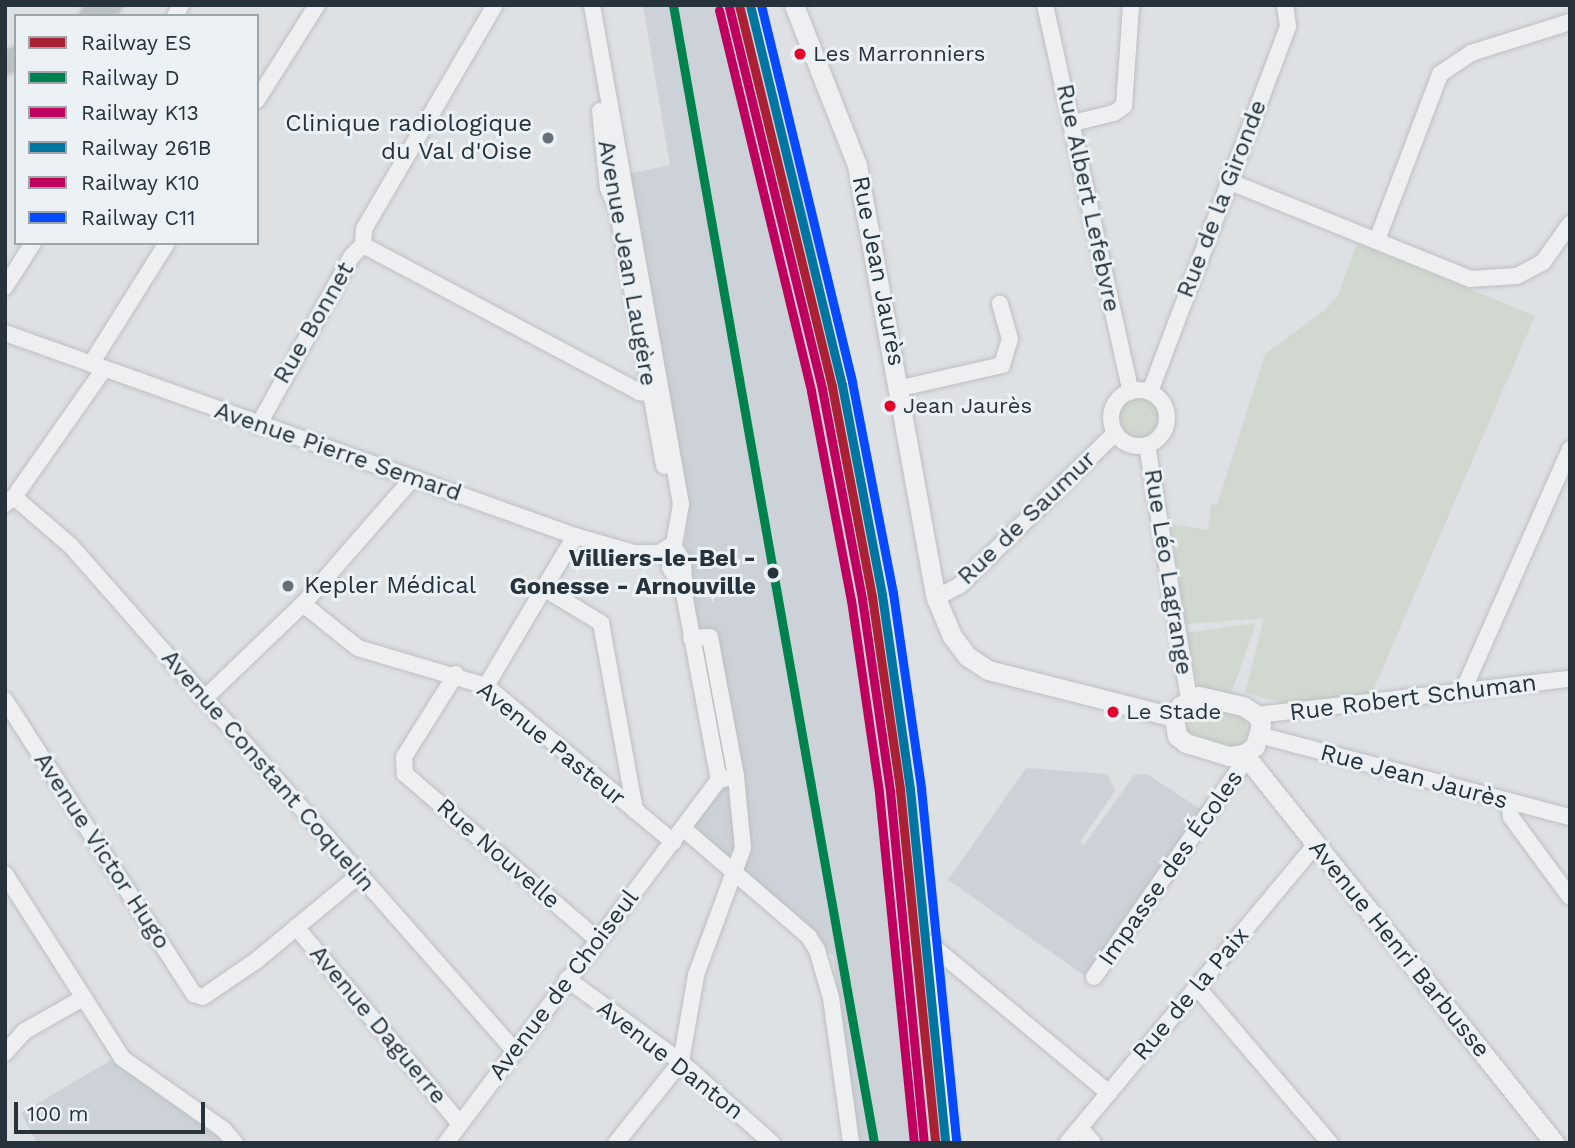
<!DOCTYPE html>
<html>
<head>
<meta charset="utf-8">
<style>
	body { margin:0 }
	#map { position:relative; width:1575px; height:1148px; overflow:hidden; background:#dee1e4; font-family:"Work Sans",sans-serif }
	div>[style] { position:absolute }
	.built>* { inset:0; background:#ccd2d7 }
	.green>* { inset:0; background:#d1d8cf }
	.round { border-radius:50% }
	.roads { filter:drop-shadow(0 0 2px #bdbfc2) drop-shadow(0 0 2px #bdbfc2) }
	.minor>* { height:16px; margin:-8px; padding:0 8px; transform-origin:8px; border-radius:8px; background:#eeeff1 }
	.minor>.ring { margin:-8px; padding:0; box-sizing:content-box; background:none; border:16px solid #eeeff1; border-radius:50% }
	.tertiary>* { height:19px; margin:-9.5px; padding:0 9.5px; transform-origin:9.5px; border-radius:9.5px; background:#eeeff1 }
	.secondary>* { height:21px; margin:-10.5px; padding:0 10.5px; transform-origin:10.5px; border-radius:10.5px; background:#bcc1c4 }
	.rail-1>* { height:9px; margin:-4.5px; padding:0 4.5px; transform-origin:4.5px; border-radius:4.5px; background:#aa2135 }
	.rail-2>* { height:9px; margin:-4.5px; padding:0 4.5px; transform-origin:4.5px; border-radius:4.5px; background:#00824e }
	.rail-3>* { height:9px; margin:-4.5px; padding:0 4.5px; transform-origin:4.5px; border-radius:4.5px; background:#bf005f }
	.rail-4>* { height:9px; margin:-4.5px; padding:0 4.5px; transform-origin:4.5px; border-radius:4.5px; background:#0075a1 }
	.rail-5>* { height:9px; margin:-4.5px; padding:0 4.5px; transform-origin:4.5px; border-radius:4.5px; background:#bf005f }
	.rail-6>* { height:9px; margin:-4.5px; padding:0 4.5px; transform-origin:4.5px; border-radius:4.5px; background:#0749ff }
	.dots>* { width:19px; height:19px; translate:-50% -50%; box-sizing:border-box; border:4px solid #ebf1f4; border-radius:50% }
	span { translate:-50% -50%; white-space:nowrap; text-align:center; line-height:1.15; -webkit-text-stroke:6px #ebf1f4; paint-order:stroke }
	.bus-label { font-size:22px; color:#26333c }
	.left { translate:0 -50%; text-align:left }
	.poi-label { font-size:24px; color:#26333c }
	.right { translate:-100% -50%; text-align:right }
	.street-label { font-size:24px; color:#26333c }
	.stop-label { font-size:24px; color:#26333c; font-weight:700 }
	.frame { position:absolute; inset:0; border:7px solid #26333c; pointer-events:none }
	.legend { position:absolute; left:14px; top:14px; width:245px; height:231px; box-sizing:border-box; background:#ebf1f4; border:2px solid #9ca5aa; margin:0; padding:9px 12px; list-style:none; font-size:21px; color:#26333c }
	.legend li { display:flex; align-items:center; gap:14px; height:35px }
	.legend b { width:35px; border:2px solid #9ca5aa }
	.scale { position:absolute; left:14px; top:1102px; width:191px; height:32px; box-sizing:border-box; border:4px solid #26333c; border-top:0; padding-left:9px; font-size:21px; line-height:24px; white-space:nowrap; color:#26333c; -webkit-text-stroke:5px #ebf1f4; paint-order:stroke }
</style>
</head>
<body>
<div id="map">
	<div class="built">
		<i style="clip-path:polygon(643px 5px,753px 5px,762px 37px,820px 259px,814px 260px,870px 524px,892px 654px,925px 934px,943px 1143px,860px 1143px,833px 956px,688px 829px,722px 783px,685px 554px,687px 505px,620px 176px,670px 165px)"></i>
		<i style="clip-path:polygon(1026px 768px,1107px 774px,1115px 791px,1080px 842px,1084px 845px,1134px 775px,1147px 774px,1202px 810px,1085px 976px,948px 880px)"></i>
		<i style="clip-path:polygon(111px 1060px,217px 1136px,222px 1143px,37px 1143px,21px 1113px)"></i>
	</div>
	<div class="green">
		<i style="clip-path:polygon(1357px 243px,1535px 316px,1372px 693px,1284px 703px,1245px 693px,1264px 618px,1185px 624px,1171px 524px,1208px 530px,1211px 504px,1217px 505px,1265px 354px,1325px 310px,1338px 295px)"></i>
		<i class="round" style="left:1117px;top:399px;width:44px;height:44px"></i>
		<i style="clip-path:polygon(1256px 623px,1230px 697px,1200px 691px,1185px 633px)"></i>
		<i style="clip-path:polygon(1200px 702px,1245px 715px,1249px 734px,1238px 749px,1190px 739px,1182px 724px,1185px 712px)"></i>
	</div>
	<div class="roads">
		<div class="minor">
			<i style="left:592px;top:5px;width:507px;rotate:79.89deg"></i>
			<i style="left:681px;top:504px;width:64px;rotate:99.9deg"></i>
			<i style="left:670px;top:567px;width:31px;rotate:63deg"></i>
			<i style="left:1045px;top:5px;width:396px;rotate:77.5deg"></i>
			<i style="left:175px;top:16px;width:13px;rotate:-61deg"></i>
			<i style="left:257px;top:100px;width:112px;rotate:-57.7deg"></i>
			<i style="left:600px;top:111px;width:77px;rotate:84.1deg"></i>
			<i style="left:608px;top:188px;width:26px;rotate:67deg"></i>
			<i style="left:618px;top:212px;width:258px;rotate:79.7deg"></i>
			<i style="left:1073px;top:123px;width:42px;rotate:-13.7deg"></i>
			<i style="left:1114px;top:113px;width:12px;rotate:-35deg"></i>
			<i style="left:1124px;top:106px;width:101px;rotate:-86deg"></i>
			<i style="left:1228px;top:181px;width:261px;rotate:22deg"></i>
			<i style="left:1470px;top:279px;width:47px;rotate:-3.7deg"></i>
			<i style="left:1517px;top:276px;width:30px;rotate:-28deg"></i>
			<i style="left:1543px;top:262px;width:47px;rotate:-54.6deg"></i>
			<i style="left:1377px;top:240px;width:178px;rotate:-69.2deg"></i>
			<i style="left:1440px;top:74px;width:37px;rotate:-34deg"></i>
			<i style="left:1471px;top:53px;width:104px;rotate:-17.4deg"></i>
			<i style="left:363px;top:245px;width:313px;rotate:28deg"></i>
			<i style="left:639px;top:392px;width:19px;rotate:9deg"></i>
			<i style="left:363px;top:245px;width:16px;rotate:-86deg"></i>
			<i style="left:364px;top:229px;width:259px;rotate:-59.7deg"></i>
			<i style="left:5px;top:287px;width:52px;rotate:-57.5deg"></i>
			<i style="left:5px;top:333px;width:605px;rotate:19.6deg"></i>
			<i style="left:575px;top:536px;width:61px;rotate:16.1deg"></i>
			<i style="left:634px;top:553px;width:25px"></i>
			<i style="left:659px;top:553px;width:15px;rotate:-32deg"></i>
			<i style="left:91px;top:364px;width:143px;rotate:-57.9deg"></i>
			<i style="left:901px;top:388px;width:104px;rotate:-12.8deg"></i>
			<i style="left:1002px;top:365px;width:27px;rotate:-73deg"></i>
			<i style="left:1010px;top:339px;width:37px;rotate:-106deg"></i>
			<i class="ring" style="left:1111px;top:390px;width:40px;height:40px"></i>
			<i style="left:1150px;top:392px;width:391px;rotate:-69.3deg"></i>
			<i style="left:1288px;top:26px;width:21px;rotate:-98deg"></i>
			<i style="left:258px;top:426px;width:194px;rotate:-61.1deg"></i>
			<i style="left:352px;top:256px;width:16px;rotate:-45deg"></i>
			<i style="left:1147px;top:445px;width:257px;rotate:80.6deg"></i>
			<i style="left:14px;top:497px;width:75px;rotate:40.7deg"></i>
			<i style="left:71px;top:546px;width:671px;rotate:48.69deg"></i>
			<i style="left:5px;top:504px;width:11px;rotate:-38deg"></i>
			<i style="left:14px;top:497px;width:156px;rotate:-54.9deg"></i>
			<i style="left:672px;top:545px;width:19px;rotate:55deg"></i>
			<i style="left:683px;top:561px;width:38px;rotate:87deg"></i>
			<i style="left:685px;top:599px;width:184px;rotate:79.4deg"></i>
			<i style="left:545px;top:589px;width:66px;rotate:31.3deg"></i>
			<i style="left:601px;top:623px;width:191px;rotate:79.7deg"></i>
			<i style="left:936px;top:598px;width:26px;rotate:-28deg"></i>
			<i style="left:959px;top:586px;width:219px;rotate:-44.4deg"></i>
			<i style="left:303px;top:604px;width:70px;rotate:38.7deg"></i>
			<i style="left:358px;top:648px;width:134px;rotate:16.5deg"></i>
			<i style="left:486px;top:686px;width:244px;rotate:39.8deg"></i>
			<i style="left:456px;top:674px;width:98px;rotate:122.1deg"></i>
			<i style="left:404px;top:757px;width:17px;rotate:87deg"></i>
			<i style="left:405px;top:774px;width:253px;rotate:40.7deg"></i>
			<i style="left:486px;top:686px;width:174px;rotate:-59.3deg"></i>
			<i style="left:1462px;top:693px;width:267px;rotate:-66.1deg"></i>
			<i style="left:206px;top:697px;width:134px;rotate:-43.8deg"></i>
			<i style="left:303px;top:604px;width:167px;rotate:-48.9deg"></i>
			<i style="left:5px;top:700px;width:350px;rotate:57.3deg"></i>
			<i style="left:194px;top:994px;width:9px;rotate:18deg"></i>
			<i style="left:203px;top:997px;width:65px;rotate:-34.4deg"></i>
			<i style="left:257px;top:960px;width:131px;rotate:-39.7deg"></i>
			<i style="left:1257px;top:715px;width:315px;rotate:-6.6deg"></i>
			<i style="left:1259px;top:735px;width:322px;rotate:14.8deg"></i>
			<i style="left:1509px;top:802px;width:15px;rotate:82deg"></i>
			<i style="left:1511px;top:817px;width:99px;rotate:53.6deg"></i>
			<i style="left:684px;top:829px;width:165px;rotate:40.8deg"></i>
			<i style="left:809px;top:937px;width:15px;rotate:58deg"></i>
			<i style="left:817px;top:950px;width:50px;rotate:73.7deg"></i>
			<i style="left:831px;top:998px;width:146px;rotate:82.1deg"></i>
			<i style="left:5px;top:874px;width:218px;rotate:57.5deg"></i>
			<i style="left:122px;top:1058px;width:125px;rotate:35.2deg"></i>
			<i style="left:224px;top:1130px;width:17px;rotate:50deg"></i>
			<i style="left:296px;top:927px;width:256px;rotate:50.2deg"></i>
			<i style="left:930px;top:944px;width:233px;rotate:39.8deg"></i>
			<i style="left:930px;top:944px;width:200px;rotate:84.5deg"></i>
			<i style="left:1094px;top:977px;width:267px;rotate:-55.1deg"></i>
			<i style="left:567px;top:979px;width:141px;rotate:36.1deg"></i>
			<i style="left:681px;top:1062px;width:122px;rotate:41.7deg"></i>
			<i style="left:1197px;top:987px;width:205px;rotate:49.6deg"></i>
			<i style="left:5px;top:1053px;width:30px;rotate:-48deg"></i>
			<i style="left:25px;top:1031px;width:67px;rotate:-29.6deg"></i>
			<i style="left:1080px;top:1128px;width:20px;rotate:49deg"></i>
			<i style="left:446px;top:1143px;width:454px;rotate:-53.1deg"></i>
			<i style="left:719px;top:780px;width:17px;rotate:-13deg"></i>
			<i style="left:616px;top:1143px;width:104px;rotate:-51.3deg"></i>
			<i style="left:681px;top:1062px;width:88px;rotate:-80.2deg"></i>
			<i style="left:696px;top:975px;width:135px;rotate:-69.7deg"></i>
			<i style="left:743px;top:848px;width:72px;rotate:-95.6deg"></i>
			<i style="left:736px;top:776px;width:141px;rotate:-100.6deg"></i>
			<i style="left:710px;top:637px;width:19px;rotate:177deg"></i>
			<i style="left:1067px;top:1143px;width:388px;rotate:-50.2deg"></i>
		</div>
		<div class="tertiary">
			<i style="left:794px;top:5px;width:172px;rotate:68.5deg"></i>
			<i style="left:857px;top:165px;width:440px;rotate:79.7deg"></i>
			<i style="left:936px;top:598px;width:41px;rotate:67.2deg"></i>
			<i style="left:952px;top:636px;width:25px;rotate:53deg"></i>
			<i style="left:967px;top:656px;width:25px;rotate:34deg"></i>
			<i style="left:988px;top:670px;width:192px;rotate:14.2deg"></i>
			<i style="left:1199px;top:696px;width:45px;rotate:12.8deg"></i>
			<i style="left:1243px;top:706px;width:17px;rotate:33deg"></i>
			<i style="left:1257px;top:715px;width:11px;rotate:68deg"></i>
			<i style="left:1261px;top:725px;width:22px;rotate:106deg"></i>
			<i style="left:1255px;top:746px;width:14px;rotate:144deg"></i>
			<i style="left:1244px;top:754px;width:15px;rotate:172deg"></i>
			<i style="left:1229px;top:756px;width:45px;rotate:-163.2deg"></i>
			<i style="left:1186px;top:743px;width:11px;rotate:-142deg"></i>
			<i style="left:1177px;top:736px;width:19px;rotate:-99deg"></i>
			<i style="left:1174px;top:717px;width:13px;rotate:-61deg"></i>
			<i style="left:1180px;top:706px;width:21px;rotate:-28deg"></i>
			<i style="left:1244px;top:754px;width:498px;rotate:51.4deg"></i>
		</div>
		<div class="secondary">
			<i style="left:90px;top:16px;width:23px;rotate:-29deg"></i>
			<i style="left:5px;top:63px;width:13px;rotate:-29deg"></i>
		</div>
	</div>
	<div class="rail-1">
		<i style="left:739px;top:5px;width:393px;rotate:76.3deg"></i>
		<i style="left:832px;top:387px;width:214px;rotate:79.2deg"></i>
		<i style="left:872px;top:597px;width:195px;rotate:81.7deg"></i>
		<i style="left:900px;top:790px;width:355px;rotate:84.3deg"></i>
	</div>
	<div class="rail-2">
		<i style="left:673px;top:5px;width:1156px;rotate:79.98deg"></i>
	</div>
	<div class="rail-3">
		<i style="left:729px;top:7px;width:393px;rotate:76.3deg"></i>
		<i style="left:822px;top:389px;width:214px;rotate:79.2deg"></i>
		<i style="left:862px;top:599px;width:194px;rotate:81.7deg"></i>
		<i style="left:890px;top:791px;width:354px;rotate:84.5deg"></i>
	</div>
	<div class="rail-4">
		<i style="left:750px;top:5px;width:391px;rotate:76.4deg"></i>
		<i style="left:842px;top:385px;width:214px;rotate:79.2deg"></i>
		<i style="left:882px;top:595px;width:196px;rotate:81.8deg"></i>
		<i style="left:910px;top:789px;width:355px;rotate:84.3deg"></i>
	</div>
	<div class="rail-5">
		<i style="left:719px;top:10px;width:392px;rotate:76.4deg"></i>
		<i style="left:811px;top:391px;width:213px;rotate:79.2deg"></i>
		<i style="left:851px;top:600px;width:195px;rotate:81.7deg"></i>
		<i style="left:879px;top:793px;width:352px;rotate:84.3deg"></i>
	</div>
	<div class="rail-6">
		<i style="left:761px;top:5px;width:388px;rotate:76.4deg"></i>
		<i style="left:852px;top:382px;width:215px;rotate:79deg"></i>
		<i style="left:893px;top:593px;width:197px;rotate:81.8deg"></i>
		<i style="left:921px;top:788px;width:355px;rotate:84.3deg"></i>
	</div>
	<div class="dots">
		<i style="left:800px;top:54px;background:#e4002b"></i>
		<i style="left:548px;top:138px;background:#667077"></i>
		<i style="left:890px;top:406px;background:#e4002b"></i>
		<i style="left:773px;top:573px;background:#26333c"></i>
		<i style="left:288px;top:586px;background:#667077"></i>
		<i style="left:1113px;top:712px;background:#e4002b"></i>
	</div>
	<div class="bus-label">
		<span class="left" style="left:813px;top:54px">Les Marronniers</span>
		<span class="left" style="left:903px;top:406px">Jean Jaurès</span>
		<span class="left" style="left:1126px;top:712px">Le Stade</span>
	</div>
	<div class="poi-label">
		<span class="right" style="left:532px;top:138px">Clinique radiologique<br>du Val d'Oise</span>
		<span class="left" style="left:304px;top:586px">Kepler Médical</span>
	</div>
	<div class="street-label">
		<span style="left:1088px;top:198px;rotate:78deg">Rue Albert Lefebvre</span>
		<span style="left:1222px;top:199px;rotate:-69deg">Rue de la Gironde</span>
		<span style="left:627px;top:263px;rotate:80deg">Avenue Jean Laugère</span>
		<span style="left:878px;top:271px;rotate:79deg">Rue Jean Jaurès</span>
		<span style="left:314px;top:323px;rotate:-60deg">Rue Bonnet</span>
		<span style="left:338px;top:452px;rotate:19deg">Avenue Pierre Semard</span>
		<span style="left:1027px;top:518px;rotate:-44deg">Rue de Saumur</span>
		<span style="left:1168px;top:572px;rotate:81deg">Rue Léo Lagrange</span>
		<span style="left:1413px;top:698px;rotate:-7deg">Rue Robert Schuman</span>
		<span style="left:551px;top:744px;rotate:39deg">Avenue Pasteur</span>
		<span style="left:268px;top:771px;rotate:49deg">Avenue Constant Coquelin</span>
		<span style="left:1414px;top:777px;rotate:15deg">Rue Jean Jaurès</span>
		<span style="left:102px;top:851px;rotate:57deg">Avenue Victor Hugo</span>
		<span style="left:498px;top:854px;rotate:41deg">Rue Nouvelle</span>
		<span style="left:1171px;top:868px;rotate:-55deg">Impasse des Écoles</span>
		<span style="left:1399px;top:949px;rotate:51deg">Avenue Henri Barbusse</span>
		<span style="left:564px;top:985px;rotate:-53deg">Avenue de Choiseul</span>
		<span style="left:1191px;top:994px;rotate:-50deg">Rue de la Paix</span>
		<span style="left:378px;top:1025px;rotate:50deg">Avenue Daguerre</span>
		<span style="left:670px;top:1060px;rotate:38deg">Avenue Danton</span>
	</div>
	<div class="stop-label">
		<span class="right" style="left:756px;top:573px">Villiers-le-Bel -<br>Gonesse - Arnouville</span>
	</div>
	<div class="frame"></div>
	<ul class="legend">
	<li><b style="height:9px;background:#aa2135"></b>Railway ES</li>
	<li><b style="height:9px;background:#00824e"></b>Railway D</li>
	<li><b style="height:9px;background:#bf005f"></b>Railway K13</li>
	<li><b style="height:9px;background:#0075a1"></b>Railway 261B</li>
	<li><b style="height:9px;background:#bf005f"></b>Railway K10</li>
	<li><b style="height:9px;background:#0749ff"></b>Railway C11</li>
	</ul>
	<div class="scale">100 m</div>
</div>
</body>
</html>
